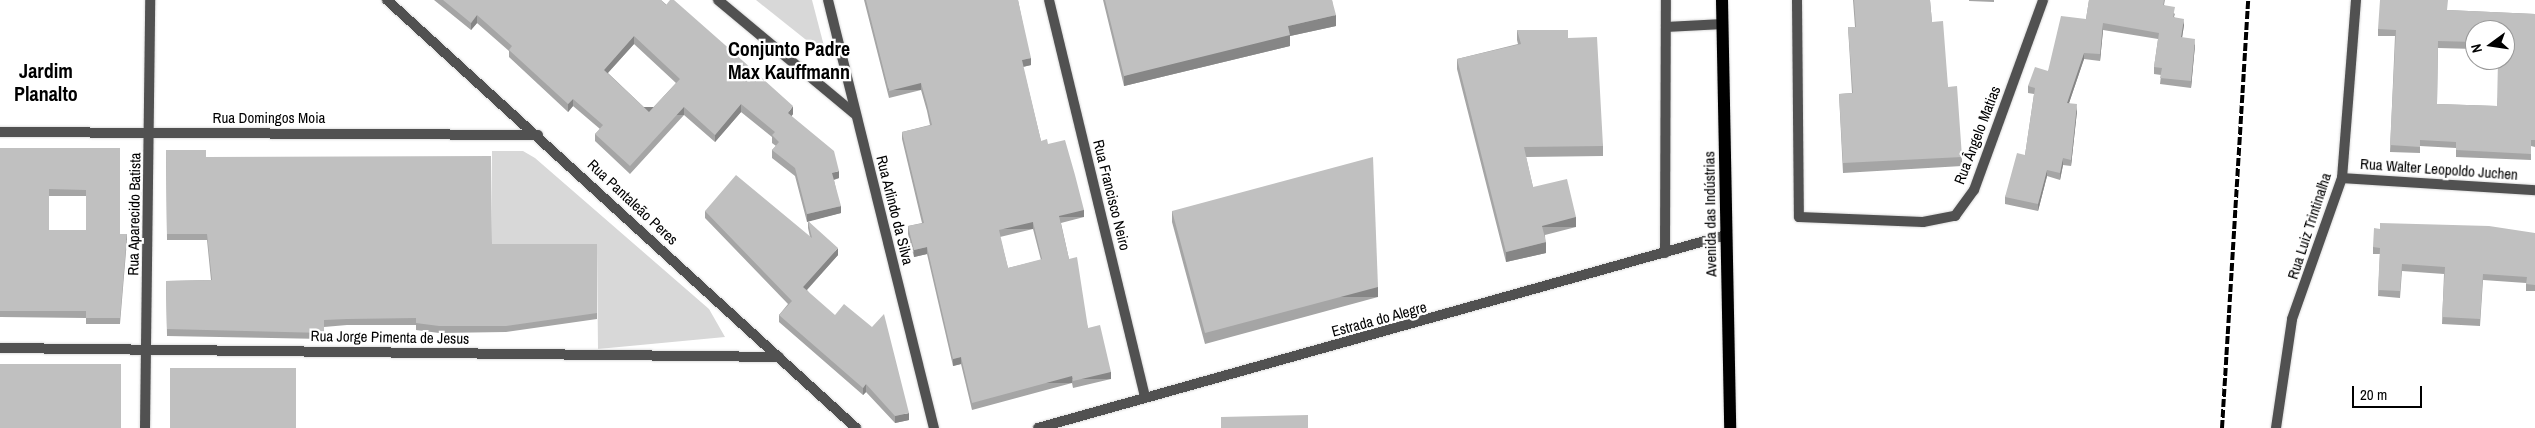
<!DOCTYPE html>
<html>
<head>
<meta charset="utf-8">
<style>
	body { margin:0 }
	#map { position:relative; width:2535px; height:428px; overflow:hidden; background:#fff; font-family:"Archivo Narrow",sans-serif }
	div>[style] { position:absolute }
	.green>* { inset:0; background:#d8d8d8 }
	.roads { filter:drop-shadow(0 0 1px #dbdbdb) drop-shadow(0 0 1px #dbdbdb) }
	.minor>* { height:10px; margin:-5px; padding:0 5px; transform-origin:5px; border-radius:5px; background:#515151 }
	.tertiary>* { height:10px; margin:-5px; padding:0 5px; transform-origin:5px; border-radius:5px; background:#515151 }
	.primary>* { height:12px; margin:-6px; padding:0 6px; transform-origin:6px; border-radius:6px; background:#000 }
	.rail>* { height:4px; margin-top:-2px; transform-origin:0; background:repeating-linear-gradient(90deg,#000 0 8px,transparent 0 10.5px) }
	.wall>* { inset:0; background:#a5a5a5 }
	.shaded-wall>* { inset:0; background:#868686; transform-origin:0 0 }
	.building>* { inset:0; background:#c0c0c0; transform-origin:0 0 }
	span { translate:-50% -50%; white-space:nowrap; text-align:center; line-height:1.15; -webkit-text-stroke:4.5px #fff; paint-order:stroke }
	.street-label { font-size:15px; color:#000 }
	.district-label { font-size:20px; color:#000; font-weight:700 }
	.north { position:absolute; left:2465px; top:20px; width:50px; height:50px; box-sizing:border-box; background:#fff; border:1px solid #999; border-radius:50%; rotate:256deg; font-size:14px; font-weight:700; line-height:20px; text-align:center; color:#000 }
	.north::after { content:''; display:block; margin:auto; width:18px; height:22px; background:#000; clip-path:polygon(50% 0,100% 100%,50% 72%,0 100%) }
	.scale { position:absolute; left:2352px; top:386px; width:70px; height:22px; box-sizing:border-box; border:2px solid #000; border-top:0; padding-left:6px; font-size:15px; line-height:18px; white-space:nowrap; color:#000; -webkit-text-stroke:4px #fff; paint-order:stroke }
</style>
</head>
<body>
<div id="map">
	<div class="green">
		<i style="clip-path:polygon(756px 0,812px 0,825px 50px,820px 51px)"></i>
		<i style="clip-path:polygon(492px 151px,523px 151px,535px 158px,709px 309px,725px 337px,598px 349px,597px 250px,492px 249px)"></i>
	</div>
	<div class="roads">
		<div class="minor">
			<i style="left:718px;top:0;width:178px;rotate:39.8deg"></i>
			<i style="left:828px;top:0;width:441px;rotate:76.1deg"></i>
			<i style="left:1049px;top:0;width:408px;rotate:76.4deg"></i>
			<i style="left:1797px;top:0;width:217px;rotate:89.5deg"></i>
			<i style="left:1799px;top:217px;width:124px;rotate:2.3deg"></i>
			<i style="left:1923px;top:222px;width:33px;rotate:-11deg"></i>
			<i style="left:1955px;top:216px;width:32px;rotate:-54deg"></i>
			<i style="left:1974px;top:190px;width:202px;rotate:-70deg"></i>
			<i style="left:0;top:132px;width:538px;rotate:0.32deg"></i>
			<i style="left:2342px;top:178px;width:193px;rotate:3.6deg"></i>
			<i style="left:0;top:348px;width:779px;rotate:0.66deg"></i>
			<i style="left:145px;top:428px;width:428px;rotate:-89.3deg"></i>
			<i style="left:2276px;top:428px;width:110px;rotate:-81.6deg"></i>
			<i style="left:2292px;top:319px;width:150px;rotate:-70.5deg"></i>
			<i style="left:2342px;top:178px;width:179px;rotate:-85.5deg"></i>
		</div>
		<div class="tertiary">
			<i style="left:387px;top:0;width:635px;rotate:42.38deg"></i>
			<i style="left:1666px;top:27px;width:57px;rotate:-3deg"></i>
			<i style="left:1665px;top:253px;width:253px;rotate:-89.8deg"></i>
			<i style="left:1038px;top:428px;width:715px;rotate:-15.67deg"></i>
		</div>
		<div class="primary">
			<i style="left:1722px;top:0;width:428px;rotate:88.9deg"></i>
		</div>
	</div>
	<div class="rail">
		<i style="left:2222px;top:428px;width:429px;rotate:-86.5deg"></i>
	</div>
	<div class="wall">
		<i style="clip-path:polygon(evenodd,434px 0,661px 0,793px 114px,791px 116px,839px 178px,834px 180px,841px 213px,808px 221px,838px 255px,807px 290px,909px 420px,895px 423px,866px 392px,863px 395px,779px 322px,779px 315px,788px 304px,705px 218px,705px 211px,810px 237px,808px 228px,808px 221px,807px 222px,795px 176px,772px 158px,772px 150px,776px 146px,772px 143px,772px 137px,741px 112px,715px 142px,684px 115px,630px 174px,595px 141px,595px 134px,600px 129px,573px 106px,568px 112px,509px 57px,509px 51px,477px 23px,471px 30px,434px 0,634px 44px,676px 83px,649px 112px,608px 73px,634px 44px)"></i>
		<i style="clip-path:polygon(evenodd,864px 0,1018px 0,1031px 65px,1023px 67px,1041px 141px,1048px 144px,1084px 217px,1061px 223px,1069px 259px,1088px 328px,1111px 379px,1073px 388px,1072px 383px,972px 410px,961px 364px,953px 366px,927px 254px,914px 257px,908px 234px,908px 226px,922px 223px,902px 139px,902px 132px,930px 125px,927px 111px,921px 90px,889px 98px,864px 0,1033px 229px,1041px 260px,1008px 268px,1000px 237px,1033px 229px)"></i>
		<i style="clip-path:polygon(1103px 0,1332px 0,1336px 26px,1290px 36px,1290px 46px,1124px 86px)"></i>
		<i style="clip-path:polygon(1853px 0,1930px 0,1932px 22px,1948px 87px,1962px 157px,1962px 166px,1843px 173px,1839px 94px,1852px 93px,1848px 27px,1855px 27px)"></i>
		<i style="clip-path:polygon(1969px 0,1994px 0,1994px 2px,1969px 1px)"></i>
		<i style="clip-path:polygon(2089px 0,2165px 0,2164px 5px,2175px 14px,2174px 17px,2184px 25px,2182px 38px,2195px 45px,2191px 88px,2160px 84px,2161px 75px,2154px 74px,2154px 67px,2158px 39px,2103px 30px,2100px 61px,2084px 59px,2069px 103px,2077px 111px,2071px 166px,2063px 165px,2060px 180px,2047px 176px,2038px 211px,2005px 204px,2005px 197px,2025px 155px,2034px 94px,2028px 93px,2028px 86px,2048px 71px,2086px 19px)"></i>
		<i style="clip-path:polygon(evenodd,2447px 10px,2535px 14px,2535px 147px,2531px 146px,2531px 160px,2456px 157px,2456px 148px,2420px 146px,2420px 153px,2390px 152px,2395px 36px,2378px 36px,2378px 29px,2447px 10px,2475px 30px,2505px 30px,2497px 106px,2437px 104px,2438px 48px,2475px 49px,2475px 30px)"></i>
		<i style="clip-path:polygon(1517px 30px,1568px 38px,1603px 146px,1603px 156px,1526px 157px,1533px 187px,1576px 227px,1545px 235px,1546px 253px,1506px 262px,1457px 69px,1457px 59px,1518px 44px,1517px 40px)"></i>
		<i style="clip-path:polygon(evenodd,0 148px,120px 148px,120px 234px,127px 240px,120px 324px,86px 324px,86px 318px,0 317px,0 148px,49px 196px,86px 196px,86px 230px,49px 230px,49px 196px)"></i>
		<i style="clip-path:polygon(166px 150px,206px 157px,492px 244px,597px 244px,597px 319px,506px 332px,439px 333px,416px 330px,416px 325px,347px 325px,324px 327px,324px 339px,167px 336px,166px 281px,211px 280px,207px 240px,167px 240px)"></i>
		<i style="clip-path:polygon(1172px 211px,1378px 297px,1205px 344px,1172px 222px)"></i>
		<i style="clip-path:polygon(2535px 233px,2535px 291px,2526px 291px,2526px 283px,2483px 280px,2480px 326px,2442px 324px,2444px 274px,2402px 271px,2400px 298px,2378px 296px,2380px 254px,2373px 254px,2373px 247px)"></i>
	</div>
	<div class="shaded-wall">
		<i style="clip-path:polygon(477px 15px,477px 23px,471px 30px,471px 23px)"></i>
		<i style="clip-path:polygon(1336px 15px,1336px 26px,1290px 36px,1290px 46px,1124px 86px,1124px 76px,1288px 26px)"></i>
		<i style="clip-path:polygon(2184px 19px,2184px 25px,2181px 44px,2181px 37px)"></i>
		<i style="clip-path:polygon(2103px 23px,2103px 30px,2100px 61px,2100px 54px)"></i>
		<i style="clip-path:polygon(634px 36px,634px 44px,604px 77px,604px 70px)"></i>
		<i style="clip-path:polygon(2195px 39px,2195px 45px,2191px 88px,2191px 81px)"></i>
		<i style="clip-path:polygon(2084px 53px,2084px 59px,2067px 109px,2067px 103px)"></i>
		<i style="clip-path:polygon(1031px 58px,1031px 65px,1022px 67px,1022px 60px)"></i>
		<i style="left:921px;top:83px;width:7px;height:33px;rotate:90deg"></i>
		<i style="clip-path:polygon(573px 99px,573px 106px,568px 112px,568px 104px)"></i>
		<i style="clip-path:polygon(741px 104px,741px 112px,715px 142px,715px 135px)"></i>
		<i style="clip-path:polygon(2077px 104px,2077px 111px,2071px 166px,2071px 160px)"></i>
		<i style="clip-path:polygon(793px 106px,793px 114px,788px 121px,788px 113px)"></i>
		<i style="left:684px;top:107px;width:8px;height:80px;rotate:90deg"></i>
		<i style="clip-path:polygon(2063px 158px,2063px 165px,2060px 180px,2060px 173px)"></i>
		<i style="clip-path:polygon(2047px 170px,2047px 176px,2038px 211px,2038px 204px)"></i>
		<i style="clip-path:polygon(839px 171px,839px 178px,832px 180px,832px 173px)"></i>
		<i style="clip-path:polygon(841px 206px,841px 213px,807px 222px,807px 214px)"></i>
		<i style="left:1084px;top:210px;width:7px;height:26px;rotate:90deg"></i>
		<i style="left:1576px;top:217px;width:10px;height:35px;rotate:90deg"></i>
		<i style="left:1033px;top:222px;width:7px;height:35px;rotate:90deg"></i>
		<i style="left:127px;top:234px;width:6px;height:84px;rotate:90deg"></i>
		<i style="clip-path:polygon(1546px 242px,1546px 253px,1506px 262px,1506px 252px)"></i>
		<i style="clip-path:polygon(927px 247px,927px 254px,914px 257px,914px 250px)"></i>
		<i style="clip-path:polygon(838px 248px,838px 255px,803px 294px,803px 287px)"></i>
		<i style="left:1378px;top:287px;width:10px;height:179px;rotate:90deg"></i>
		<i style="clip-path:polygon(961px 357px,961px 364px,953px 366px,953px 359px)"></i>
		<i style="left:1111px;top:372px;width:7px;height:39px;rotate:90deg"></i>
		<i style="left:1072px;top:376px;width:7px;height:104px;rotate:90deg"></i>
		<i style="clip-path:polygon(866px 384px,866px 392px,863px 395px,863px 388px)"></i>
		<i style="clip-path:polygon(909px 413px,909px 420px,895px 423px,895px 416px)"></i>
	</div>
	<div class="building">
		<i style="clip-path:polygon(evenodd,443px 0,661px 0,666px 5px,670px 0,674px 0,733px 52px,793px 106px,788px 113px,834px 151px,839px 171px,832px 173px,841px 206px,807px 214px,795px 168px,772px 150px,779px 142px,772px 135px,775px 132px,741px 104px,715px 135px,684px 107px,630px 166px,595px 134px,603px 125px,573px 99px,568px 104px,509px 50px,512px 46px,477px 15px,471px 23px,443px 0,634px 36px,680px 79px,649px 112px,604px 70px,634px 36px)"></i>
		<i style="clip-path:polygon(evenodd,866px 0,1018px 0,1031px 58px,1022px 60px,1041px 141px,1047px 139px,1048px 144px,1065px 140px,1075px 175px,1084px 210px,1059px 216px,1069px 259px,1077px 257px,1088px 328px,1100px 325px,1111px 372px,1073px 381px,1072px 376px,972px 403px,961px 357px,953px 359px,927px 247px,914px 250px,908px 226px,924px 223px,902px 132px,932px 125px,927px 104px,921px 83px,889px 91px,866px 0,1033px 222px,1042px 259px,1008px 268px,999px 230px,1033px 222px)"></i>
		<i style="clip-path:polygon(1105px 0,1332px 0,1336px 15px,1288px 26px,1290px 35px,1124px 76px)"></i>
		<i style="clip-path:polygon(1854px 0,1930px 0,1932px 22px,1943px 21px,1948px 87px,1957px 86px,1962px 157px,1843px 163px,1839px 94px,1853px 93px,1848px 27px,1856px 27px)"></i>
		<i style="clip-path:polygon(2089px 0,2164px 0,2163px 5px,2175px 7px,2173px 17px,2184px 19px,2181px 37px,2195px 39px,2191px 81px,2160px 78px,2162px 68px,2154px 67px,2159px 33px,2103px 23px,2100px 54px,2084px 53px,2067px 103px,2077px 104px,2071px 160px,2063px 158px,2060px 173px,2047px 170px,2038px 204px,2005px 197px,2017px 153px,2025px 155px,2035px 88px,2028px 86px,2035px 67px,2048px 71px,2061px 16px,2086px 19px)"></i>
		<i style="clip-path:polygon(evenodd,2380px 0,2448px 0,2447px 10px,2535px 14px,2535px 140px,2531px 140px,2531px 154px,2456px 150px,2456px 142px,2420px 140px,2420px 147px,2390px 145px,2396px 30px,2378px 29px,2380px 0,2475px 30px,2505px 30px,2505px 60px,2498px 60px,2497px 106px,2437px 104px,2438px 41px,2475px 42px,2475px 30px)"></i>
		<i style="clip-path:polygon(1517px 30px,1568px 30px,1568px 38px,1597px 37px,1603px 146px,1524px 147px,1533px 187px,1567px 179px,1576px 217px,1542px 226px,1546px 242px,1506px 252px,1457px 59px,1521px 44px)"></i>
		<i style="clip-path:polygon(evenodd,0 148px,120px 148px,120px 234px,127px 234px,120px 318px,86px 318px,86px 311px,0 311px,0 148px,49px 189px,86px 190px,86px 230px,49px 230px,49px 189px)"></i>
		<i style="clip-path:polygon(166px 150px,206px 150px,206px 157px,491px 156px,492px 244px,597px 244px,597px 313px,506px 326px,439px 326px,416px 323px,416px 318px,347px 319px,324px 320px,324px 333px,167px 329px,166px 281px,212px 280px,207px 234px,167px 234px)"></i>
		<i style="clip-path:polygon(1373px 157px,1378px 287px,1205px 333px,1172px 211px)"></i>
		<i style="clip-path:polygon(736px 175px,812px 238px,808px 221px,838px 248px,803px 287px,835px 315px,844px 304px,872px 327px,884px 314px,909px 413px,895px 416px,866px 384px,863px 388px,779px 315px,792px 301px,705px 211px)"></i>
		<i style="clip-path:polygon(2380px 223px,2489px 226px,2535px 233px,2535px 285px,2526px 284px,2527px 277px,2483px 274px,2480px 319px,2442px 317px,2445px 267px,2402px 264px,2400px 291px,2378px 290px,2380px 248px,2373px 247px,2374px 228px,2380px 229px)"></i>
		<i style="left:0;top:364px;width:121px;height:64px"></i>
		<i style="left:170px;top:368px;width:126px;height:60px"></i>
		<i style="clip-path:polygon(1308px 415px,1308px 428px,1221px 428px,1221px 417px)"></i>
	</div>
	<div class="street-label">
		<span style="left:269px;top:118px">Rua Domingos Moia</span>
		<span style="left:1977px;top:135px;rotate:-69deg">Rua Ângelo Matias</span>
		<span style="left:2439px;top:169px;rotate:4deg">Rua Walter Leopoldo Juchen</span>
		<span style="left:1112px;top:195px;rotate:76deg">Rua Francisco Neiro</span>
		<span style="left:633px;top:202px;rotate:43deg">Rua Pantaleão Peres</span>
		<span style="left:895px;top:210px;rotate:76deg">Rua Arlindo da Silva</span>
		<span style="left:134px;top:214px;rotate:-89deg">Rua Aparecido Batista</span>
		<span style="left:1710px;top:214px;rotate:-91deg">Avenida das Indústrias</span>
		<span style="left:2309px;top:226px;rotate:-72deg">Rua Luiz Trintinalha</span>
		<span style="left:1379px;top:319px;rotate:-15deg">Estrada do Alegre</span>
		<span style="left:390px;top:337px;rotate:1deg">Rua Jorge Pimenta de Jesus</span>
	</div>
	<div class="district-label">
		<span style="left:789px;top:60px">Conjunto Padre<br>Max Kauffmann</span>
		<span style="left:46px;top:82px">Jardim<br>Planalto</span>
	</div>
	<div class="north">N</div>
	<div class="scale">20 m</div>
</div>
</body>
</html>
